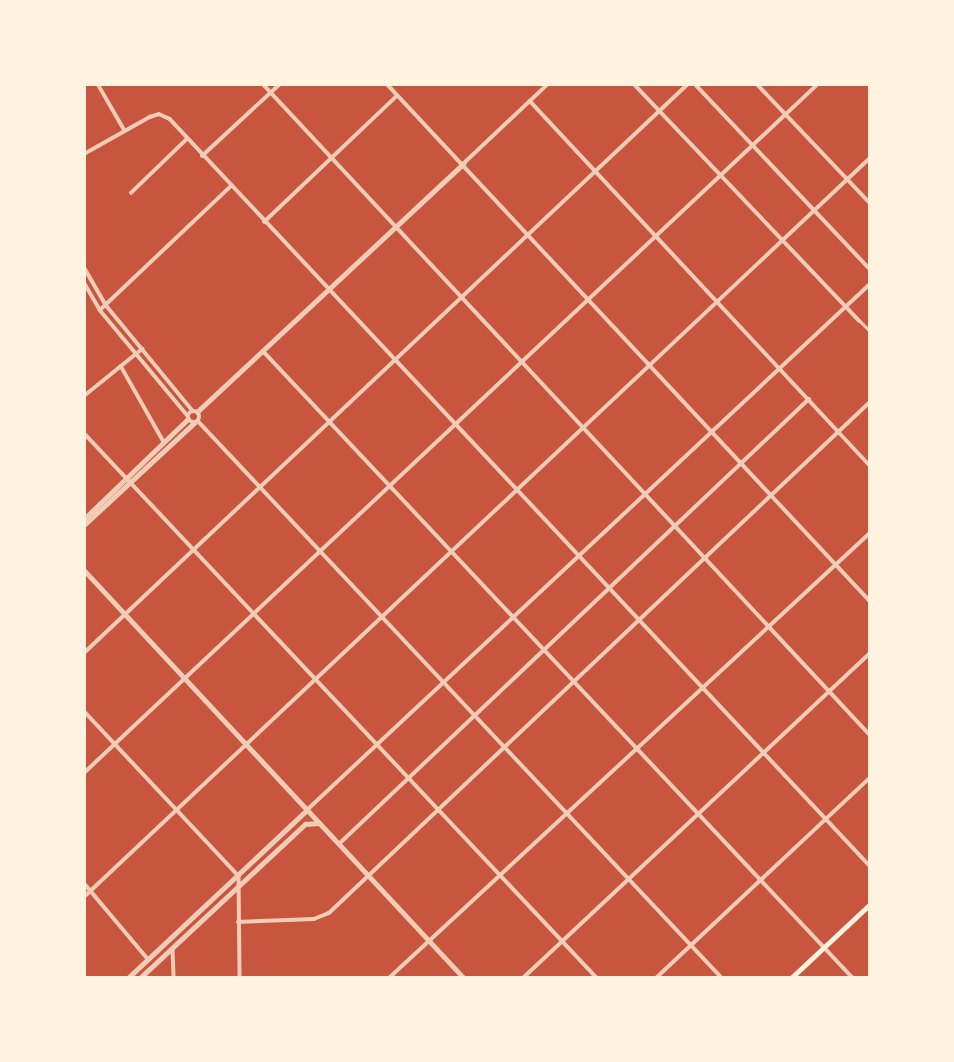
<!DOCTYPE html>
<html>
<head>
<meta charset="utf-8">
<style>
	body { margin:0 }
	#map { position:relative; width:954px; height:1062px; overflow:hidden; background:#c8553d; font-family:"Space Grotesk",sans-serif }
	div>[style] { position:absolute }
	.pedestrian>* { height:2.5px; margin:-1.25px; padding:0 1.25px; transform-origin:1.25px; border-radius:1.25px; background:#f1ccb7 }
	.minor>* { height:3.5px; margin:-1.75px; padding:0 1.75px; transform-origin:1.75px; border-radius:1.75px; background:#f1ccb7 }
	.tertiary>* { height:4.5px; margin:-2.25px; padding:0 2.25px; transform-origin:2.25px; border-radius:2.25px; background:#f1ccb7 }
	.tertiary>.ring { margin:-2.25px; padding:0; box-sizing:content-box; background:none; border:4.5px solid #f1ccb7; border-radius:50% }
	.secondary>* { height:5px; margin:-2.5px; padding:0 2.5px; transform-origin:2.5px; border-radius:2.5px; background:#fff3e0 }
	span { translate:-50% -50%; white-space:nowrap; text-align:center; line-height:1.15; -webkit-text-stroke:6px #fff3e0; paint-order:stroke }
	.frame { position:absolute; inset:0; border:86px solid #fff3e0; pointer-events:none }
</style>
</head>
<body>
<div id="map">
	<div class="pedestrian">
		<i style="left:860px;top:321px;width:14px;rotate:45deg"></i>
	</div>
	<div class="minor">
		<i style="left:98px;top:84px;width:54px;rotate:60.1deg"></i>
		<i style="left:263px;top:84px;width:890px;rotate:47deg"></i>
		<i style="left:387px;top:84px;width:708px;rotate:46.95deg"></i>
		<i style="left:634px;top:84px;width:327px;rotate:46.4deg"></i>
		<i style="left:695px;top:84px;width:255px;rotate:46.6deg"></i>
		<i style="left:757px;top:84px;width:164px;rotate:46.5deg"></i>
		<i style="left:530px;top:101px;width:498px;rotate:47deg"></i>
		<i style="left:84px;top:154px;width:76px;rotate:-29.3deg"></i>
		<i style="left:150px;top:117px;width:9px;rotate:-18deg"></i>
		<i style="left:159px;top:114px;width:12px;rotate:24deg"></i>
		<i style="left:170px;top:119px;width:1024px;rotate:46.86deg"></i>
		<i style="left:202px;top:156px;width:106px;rotate:-42.7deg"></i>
		<i style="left:463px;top:164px;width:117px;rotate:-43.3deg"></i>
		<i style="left:131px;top:193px;width:78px;rotate:-44deg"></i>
		<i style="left:264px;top:222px;width:183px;rotate:-43.5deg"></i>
		<i style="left:84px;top:267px;width:44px;rotate:59.9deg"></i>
		<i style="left:106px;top:305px;width:137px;rotate:50.6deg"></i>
		<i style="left:84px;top:282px;width:32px;rotate:60deg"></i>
		<i style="left:100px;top:310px;width:138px;rotate:50.3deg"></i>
		<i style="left:100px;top:310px;width:180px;rotate:-43.4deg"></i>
		<i style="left:264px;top:352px;width:860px;rotate:46.74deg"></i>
		<i style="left:121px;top:366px;width:87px;rotate:60.5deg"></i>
		<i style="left:84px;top:396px;width:75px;rotate:-39deg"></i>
		<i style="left:198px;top:421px;width:765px;rotate:46.75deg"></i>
		<i style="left:84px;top:433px;width:748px;rotate:46.73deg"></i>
		<i style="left:84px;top:653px;width:830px;rotate:-43.29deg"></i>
		<i style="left:84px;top:711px;width:226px;rotate:46.8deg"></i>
		<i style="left:239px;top:876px;width:102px;rotate:89.4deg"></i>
		<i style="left:84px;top:773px;width:1007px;rotate:-43.19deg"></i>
		<i style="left:307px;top:810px;width:770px;rotate:-43.05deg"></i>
		<i style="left:339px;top:844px;width:647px;rotate:-43.43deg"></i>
		<i style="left:84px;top:883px;width:99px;rotate:49.9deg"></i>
		<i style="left:84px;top:897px;width:1079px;rotate:-43.23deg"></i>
		<i style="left:238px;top:922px;width:76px;rotate:-2.3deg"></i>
		<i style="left:314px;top:919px;width:16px;rotate:-22deg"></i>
		<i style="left:329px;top:913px;width:744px;rotate:-43.37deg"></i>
		<i style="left:173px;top:948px;width:30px;rotate:88deg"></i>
		<i style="left:389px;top:978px;width:655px;rotate:-42.77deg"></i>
		<i style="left:523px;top:978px;width:475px;rotate:-43.1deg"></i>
		<i style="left:656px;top:978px;width:293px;rotate:-43.1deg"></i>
	</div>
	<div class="tertiary">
		<i class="ring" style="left:188px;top:411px;width:7.5px;height:7.5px"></i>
		<i style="left:197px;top:412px;width:364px;rotate:-43deg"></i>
		<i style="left:84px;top:519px;width:144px;rotate:-43.9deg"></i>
		<i style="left:84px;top:525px;width:150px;rotate:-42.8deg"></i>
		<i style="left:84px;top:570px;width:558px;rotate:47.04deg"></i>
		<i style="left:128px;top:978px;width:245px;rotate:-43.2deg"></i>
		<i style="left:140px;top:978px;width:226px;rotate:-43deg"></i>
		<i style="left:305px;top:824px;width:14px;rotate:-4deg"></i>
	</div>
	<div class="secondary">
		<i style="left:791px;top:978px;width:108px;rotate:-43.1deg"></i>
	</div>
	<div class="frame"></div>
</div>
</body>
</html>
